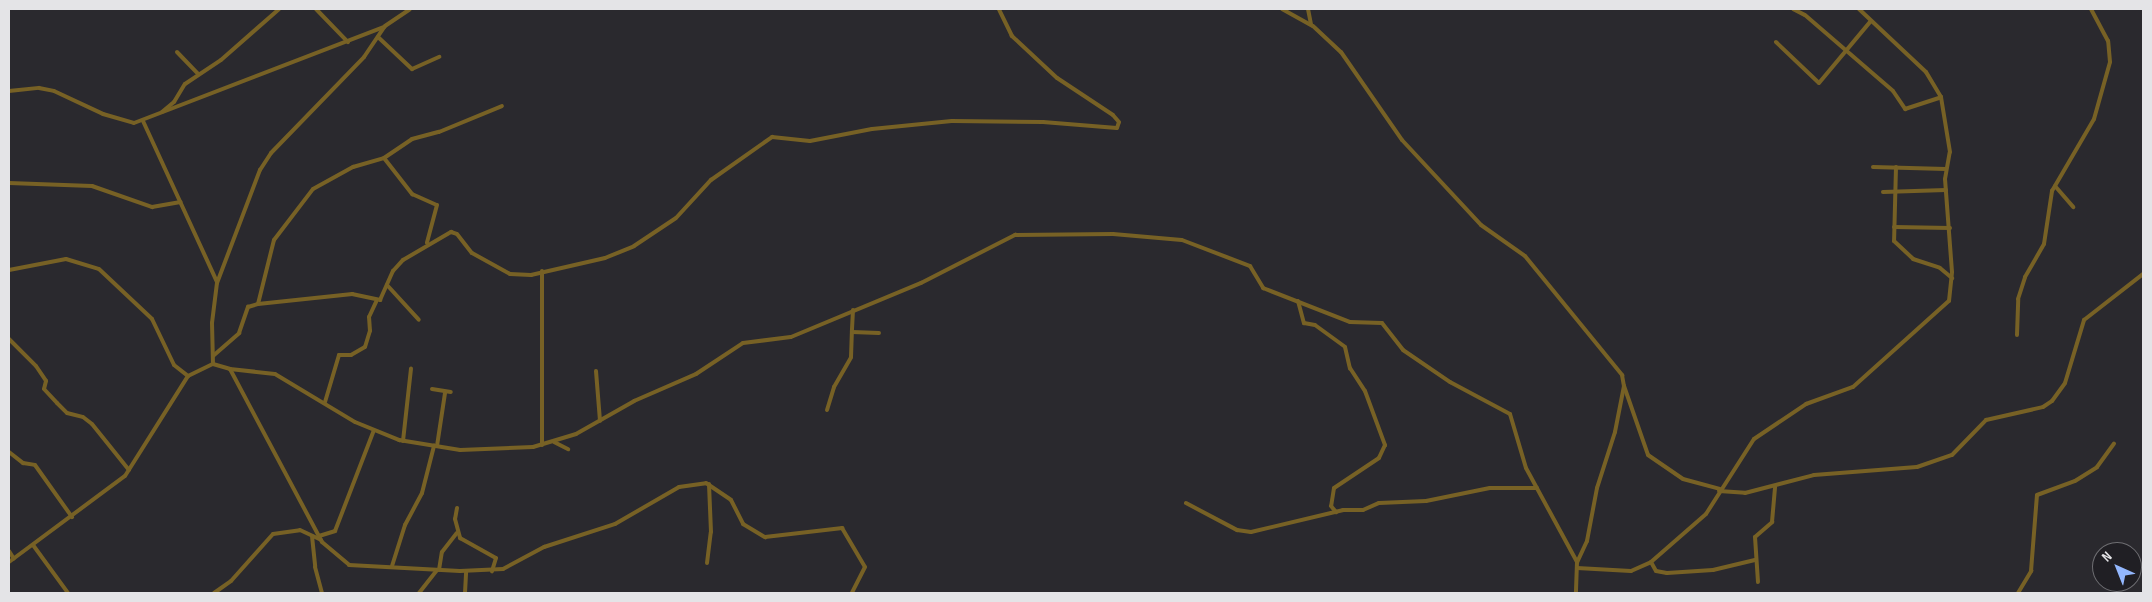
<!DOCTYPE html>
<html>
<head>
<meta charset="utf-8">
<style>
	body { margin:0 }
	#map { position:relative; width:2152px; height:602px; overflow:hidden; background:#2a292e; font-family:"Sofia Sans Condensed",sans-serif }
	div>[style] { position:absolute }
	.minor>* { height:4px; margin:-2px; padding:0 2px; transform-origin:2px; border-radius:2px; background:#776125 }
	span { translate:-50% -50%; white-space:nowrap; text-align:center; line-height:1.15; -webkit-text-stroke:4.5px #201f24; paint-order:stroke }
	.frame { position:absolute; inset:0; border:10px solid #e4e4e7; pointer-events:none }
	.north { position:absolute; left:2092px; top:542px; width:50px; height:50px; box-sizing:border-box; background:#201f24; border:1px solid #6e6e72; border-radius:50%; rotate:316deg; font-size:14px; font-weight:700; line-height:20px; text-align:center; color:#e4e4e7 }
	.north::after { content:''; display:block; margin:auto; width:18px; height:22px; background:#93b7fd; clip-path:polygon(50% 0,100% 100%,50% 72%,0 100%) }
</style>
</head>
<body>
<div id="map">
	<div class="minor">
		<i style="left:316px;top:9px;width:46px;rotate:45.9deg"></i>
		<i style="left:1282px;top:9px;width:35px;rotate:29deg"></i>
		<i style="left:1313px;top:26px;width:38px;rotate:43deg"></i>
		<i style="left:1341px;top:52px;width:107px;rotate:55.3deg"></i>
		<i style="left:1402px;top:140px;width:116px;rotate:47.1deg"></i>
		<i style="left:1481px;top:225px;width:54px;rotate:35.2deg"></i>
		<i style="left:1525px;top:256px;width:154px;rotate:50.8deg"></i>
		<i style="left:1622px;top:375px;width:11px;rotate:80deg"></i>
		<i style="left:1624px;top:386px;width:47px;rotate:101.1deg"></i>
		<i style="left:1615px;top:432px;width:59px;rotate:107.8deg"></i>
		<i style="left:1597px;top:488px;width:54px;rotate:100.7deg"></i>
		<i style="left:1587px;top:541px;width:23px;rotate:115deg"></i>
		<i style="left:1308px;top:9px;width:16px;rotate:79deg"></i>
		<i style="left:1793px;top:9px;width:13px;rotate:27deg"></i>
		<i style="left:1805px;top:15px;width:116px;rotate:40.8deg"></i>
		<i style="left:1893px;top:91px;width:22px;rotate:56deg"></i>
		<i style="left:1905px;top:109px;width:38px;rotate:-18deg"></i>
		<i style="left:378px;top:37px;width:47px;rotate:43.3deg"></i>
		<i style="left:412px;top:69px;width:30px;rotate:-24deg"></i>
		<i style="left:1776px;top:42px;width:59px;rotate:43.6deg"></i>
		<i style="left:1819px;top:83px;width:80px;rotate:-50.1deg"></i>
		<i style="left:177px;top:52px;width:30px;rotate:46deg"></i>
		<i style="left:9px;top:91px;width:30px;rotate:-6deg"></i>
		<i style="left:39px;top:88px;width:15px;rotate:11deg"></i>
		<i style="left:54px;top:91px;width:54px;rotate:25.1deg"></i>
		<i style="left:103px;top:114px;width:32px;rotate:16deg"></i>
		<i style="left:134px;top:123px;width:268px;rotate:-21deg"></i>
		<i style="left:162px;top:112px;width:16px;rotate:-40deg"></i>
		<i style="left:174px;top:102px;width:21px;rotate:-59deg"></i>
		<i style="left:185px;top:84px;width:43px;rotate:-33.7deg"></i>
		<i style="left:221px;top:60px;width:77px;rotate:-41.3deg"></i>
		<i style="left:143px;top:121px;width:177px;rotate:65.3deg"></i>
		<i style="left:384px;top:158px;width:46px;rotate:52.1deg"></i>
		<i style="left:412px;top:194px;width:27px;rotate:24deg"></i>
		<i style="left:437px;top:205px;width:39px;rotate:105deg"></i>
		<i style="left:1873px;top:167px;width:73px;rotate:1.6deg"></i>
		<i style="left:1896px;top:167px;width:74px;rotate:91.5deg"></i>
		<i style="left:1894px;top:241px;width:26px;rotate:43deg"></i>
		<i style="left:1913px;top:259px;width:28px;rotate:18deg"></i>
		<i style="left:1940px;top:268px;width:16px;rotate:40deg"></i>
		<i style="left:9px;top:183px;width:83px;rotate:2.1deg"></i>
		<i style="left:92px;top:186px;width:64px;rotate:19.3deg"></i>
		<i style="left:152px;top:207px;width:29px;rotate:-10deg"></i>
		<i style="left:2055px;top:186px;width:28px;rotate:49deg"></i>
		<i style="left:1883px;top:192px;width:63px;rotate:-1.8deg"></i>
		<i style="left:1894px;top:227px;width:56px;rotate:1deg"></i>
		<i style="left:9px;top:270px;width:58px;rotate:-10.9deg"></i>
		<i style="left:66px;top:259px;width:34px;rotate:17deg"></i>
		<i style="left:99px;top:269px;width:73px;rotate:43.3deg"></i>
		<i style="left:152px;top:319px;width:51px;rotate:64.4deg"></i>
		<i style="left:174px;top:365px;width:18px;rotate:38deg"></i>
		<i style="left:387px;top:285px;width:47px;rotate:47.6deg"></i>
		<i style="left:1298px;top:301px;width:23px;rotate:75deg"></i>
		<i style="left:1304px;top:323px;width:11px;rotate:10deg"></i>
		<i style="left:1315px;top:325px;width:37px;rotate:36deg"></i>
		<i style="left:1345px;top:347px;width:22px;rotate:77deg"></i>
		<i style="left:1350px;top:368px;width:27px;rotate:57deg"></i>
		<i style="left:1365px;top:391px;width:58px;rotate:69.7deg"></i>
		<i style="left:1385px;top:445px;width:14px;rotate:115deg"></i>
		<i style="left:1379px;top:458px;width:54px;rotate:146.3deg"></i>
		<i style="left:1334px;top:488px;width:18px;rotate:99deg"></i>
		<i style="left:1331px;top:506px;width:8px;rotate:50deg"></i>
		<i style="left:258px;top:304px;width:95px;rotate:-6.1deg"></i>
		<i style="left:352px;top:294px;width:29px;rotate:12deg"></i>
		<i style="left:380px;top:300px;width:32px;rotate:-66deg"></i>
		<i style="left:393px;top:271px;width:15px;rotate:-48deg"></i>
		<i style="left:403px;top:260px;width:56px;rotate:-30.3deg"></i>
		<i style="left:451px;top:232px;width:6px;rotate:18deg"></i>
		<i style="left:457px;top:234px;width:24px;rotate:52deg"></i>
		<i style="left:472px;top:253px;width:43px;rotate:28.9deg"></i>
		<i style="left:510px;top:274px;width:21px;rotate:3deg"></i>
		<i style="left:531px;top:275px;width:76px;rotate:-12.9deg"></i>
		<i style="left:605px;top:258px;width:31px;rotate:-22deg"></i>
		<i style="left:634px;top:246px;width:50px;rotate:-33.7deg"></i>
		<i style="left:676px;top:218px;width:52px;rotate:-47.4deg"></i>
		<i style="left:711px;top:180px;width:75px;rotate:-35.2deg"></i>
		<i style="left:772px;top:137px;width:38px;rotate:6deg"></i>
		<i style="left:810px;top:141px;width:63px;rotate:-11deg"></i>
		<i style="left:872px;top:129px;width:80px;rotate:-5.7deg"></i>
		<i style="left:952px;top:121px;width:91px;rotate:0.6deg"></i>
		<i style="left:1043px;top:122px;width:74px;rotate:4.6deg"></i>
		<i style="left:1117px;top:128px;width:6px;rotate:-72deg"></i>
		<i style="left:1119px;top:122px;width:9px;rotate:-131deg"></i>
		<i style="left:1113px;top:115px;width:67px;rotate:-146.5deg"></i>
		<i style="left:1057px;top:78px;width:62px;rotate:-137deg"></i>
		<i style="left:1012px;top:36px;width:30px;rotate:-116deg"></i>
		<i style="left:853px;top:310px;width:22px;rotate:93deg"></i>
		<i style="left:852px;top:332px;width:27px;rotate:2deg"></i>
		<i style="left:2017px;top:335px;width:36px;rotate:-88deg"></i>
		<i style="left:2018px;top:299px;width:23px;rotate:-72deg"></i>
		<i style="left:2025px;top:277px;width:38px;rotate:-60deg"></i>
		<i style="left:2044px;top:244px;width:54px;rotate:-81.4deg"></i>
		<i style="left:2052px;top:191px;width:83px;rotate:-59.7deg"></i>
		<i style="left:2094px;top:119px;width:59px;rotate:-74.3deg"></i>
		<i style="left:2110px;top:62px;width:21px;rotate:-95deg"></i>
		<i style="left:2108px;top:41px;width:36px;rotate:-118deg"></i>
		<i style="left:9px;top:339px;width:38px;rotate:45deg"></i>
		<i style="left:36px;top:366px;width:18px;rotate:56deg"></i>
		<i style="left:46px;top:381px;width:8px;rotate:104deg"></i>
		<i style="left:44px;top:389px;width:19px;rotate:47deg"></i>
		<i style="left:57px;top:403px;width:14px;rotate:45deg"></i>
		<i style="left:67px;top:413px;width:16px;rotate:14deg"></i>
		<i style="left:83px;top:417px;width:11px;rotate:38deg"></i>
		<i style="left:92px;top:424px;width:59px;rotate:51.2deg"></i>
		<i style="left:213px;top:356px;width:35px;rotate:-41deg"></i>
		<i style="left:239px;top:333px;width:28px;rotate:-71deg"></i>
		<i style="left:248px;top:307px;width:10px;rotate:-17deg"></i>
		<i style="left:258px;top:304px;width:66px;rotate:-76deg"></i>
		<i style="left:274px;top:240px;width:64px;rotate:-52.6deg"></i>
		<i style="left:313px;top:189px;width:46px;rotate:-28.8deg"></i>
		<i style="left:353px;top:167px;width:32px;rotate:-16deg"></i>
		<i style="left:384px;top:158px;width:34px;rotate:-34deg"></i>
		<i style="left:412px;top:139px;width:28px;rotate:-15deg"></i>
		<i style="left:439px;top:132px;width:68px;rotate:-22.4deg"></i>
		<i style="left:213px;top:364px;width:41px;rotate:-91.4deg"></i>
		<i style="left:212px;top:323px;width:40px;rotate:-82.9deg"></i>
		<i style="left:217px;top:283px;width:121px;rotate:-69.2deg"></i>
		<i style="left:260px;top:170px;width:20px;rotate:-57deg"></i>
		<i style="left:271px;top:153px;width:134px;rotate:-45.9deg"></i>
		<i style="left:364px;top:57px;width:37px;rotate:-56deg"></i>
		<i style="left:385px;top:26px;width:30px;rotate:-34deg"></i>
		<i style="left:230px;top:369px;width:45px;rotate:6.3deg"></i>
		<i style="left:275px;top:374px;width:93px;rotate:31deg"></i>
		<i style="left:355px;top:422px;width:48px;rotate:22.2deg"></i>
		<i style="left:399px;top:440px;width:62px;rotate:9.3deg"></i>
		<i style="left:460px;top:450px;width:73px;rotate:-2.4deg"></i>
		<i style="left:533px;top:447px;width:45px;rotate:-16.8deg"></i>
		<i style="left:576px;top:434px;width:67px;rotate:-29.6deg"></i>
		<i style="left:634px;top:401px;width:68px;rotate:-23.5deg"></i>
		<i style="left:696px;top:374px;width:56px;rotate:-33.4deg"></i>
		<i style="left:743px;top:343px;width:48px;rotate:-7.1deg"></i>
		<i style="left:791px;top:337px;width:141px;rotate:-22.6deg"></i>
		<i style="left:921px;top:283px;width:106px;rotate:-27.1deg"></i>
		<i style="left:1015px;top:235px;width:98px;rotate:-0.6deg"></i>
		<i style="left:1113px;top:234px;width:69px;rotate:5deg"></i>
		<i style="left:1182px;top:240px;width:73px;rotate:20.9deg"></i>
		<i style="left:1250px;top:266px;width:26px;rotate:59deg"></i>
		<i style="left:1263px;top:288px;width:93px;rotate:21.3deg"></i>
		<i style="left:1350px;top:322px;width:32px;rotate:2deg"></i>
		<i style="left:1382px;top:323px;width:34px;rotate:52deg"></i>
		<i style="left:1403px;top:350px;width:57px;rotate:34.2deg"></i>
		<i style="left:1450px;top:382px;width:68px;rotate:28.1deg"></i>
		<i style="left:1510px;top:414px;width:56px;rotate:73.5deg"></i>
		<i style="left:1526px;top:468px;width:107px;rotate:61.5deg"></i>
		<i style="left:1577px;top:562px;width:31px;rotate:92deg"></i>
		<i style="left:596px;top:371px;width:50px;rotate:85.4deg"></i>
		<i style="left:1624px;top:386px;width:73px;rotate:70.8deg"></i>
		<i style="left:1648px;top:455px;width:42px;rotate:34.4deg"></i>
		<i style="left:1683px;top:479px;width:38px;rotate:15deg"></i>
		<i style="left:432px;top:389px;width:19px;rotate:9deg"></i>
		<i style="left:325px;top:402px;width:49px;rotate:-73.4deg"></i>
		<i style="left:339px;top:355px;width:12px"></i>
		<i style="left:351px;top:355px;width:16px;rotate:-30deg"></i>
		<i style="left:365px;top:347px;width:17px;rotate:-73deg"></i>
		<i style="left:370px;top:331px;width:14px;rotate:-94deg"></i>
		<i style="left:369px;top:317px;width:17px;rotate:-65deg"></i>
		<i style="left:827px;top:410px;width:24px;rotate:-73deg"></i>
		<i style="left:834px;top:387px;width:34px;rotate:-60deg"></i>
		<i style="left:851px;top:357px;width:25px;rotate:-88deg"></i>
		<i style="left:403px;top:441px;width:73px;rotate:-83.7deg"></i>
		<i style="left:554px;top:442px;width:16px;rotate:27deg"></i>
		<i style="left:542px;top:445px;width:174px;rotate:-90deg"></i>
		<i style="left:437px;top:446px;width:54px;rotate:-81.4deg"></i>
		<i style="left:9px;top:452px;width:18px;rotate:38deg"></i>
		<i style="left:23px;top:463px;width:12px;rotate:9deg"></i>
		<i style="left:35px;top:465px;width:64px;rotate:54.6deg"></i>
		<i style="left:1719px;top:491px;width:26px;rotate:4deg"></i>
		<i style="left:1745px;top:493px;width:71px;rotate:-14.6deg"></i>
		<i style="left:1814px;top:475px;width:103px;rotate:-4.4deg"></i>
		<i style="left:1917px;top:467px;width:37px;rotate:-19deg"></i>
		<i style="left:1952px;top:455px;width:49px;rotate:-45.8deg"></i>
		<i style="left:1986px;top:420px;width:58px;rotate:-12.8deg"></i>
		<i style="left:2043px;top:407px;width:11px;rotate:-34deg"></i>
		<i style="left:2052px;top:401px;width:22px;rotate:-54deg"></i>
		<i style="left:2065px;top:383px;width:66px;rotate:-73.2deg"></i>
		<i style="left:2084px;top:320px;width:75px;rotate:-37.9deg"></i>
		<i style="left:1186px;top:503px;width:58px;rotate:27.9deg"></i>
		<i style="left:1237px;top:530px;width:14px;rotate:8deg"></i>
		<i style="left:1251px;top:532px;width:95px;rotate:-13.4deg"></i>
		<i style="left:1343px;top:510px;width:20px"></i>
		<i style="left:1363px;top:510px;width:17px;rotate:-24deg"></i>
		<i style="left:1379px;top:503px;width:47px;rotate:-2.4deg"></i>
		<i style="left:1426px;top:501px;width:65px;rotate:-11.5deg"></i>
		<i style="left:1490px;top:488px;width:47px"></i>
		<i style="left:457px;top:508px;width:11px;rotate:100deg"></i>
		<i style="left:455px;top:519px;width:20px;rotate:75deg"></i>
		<i style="left:460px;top:538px;width:41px;rotate:29.1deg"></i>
		<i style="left:496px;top:558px;width:14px;rotate:107deg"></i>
		<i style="left:312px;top:536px;width:31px;rotate:84deg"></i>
		<i style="left:315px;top:567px;width:27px;rotate:75deg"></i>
		<i style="left:319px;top:536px;width:17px;rotate:-17deg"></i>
		<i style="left:335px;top:531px;width:108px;rotate:-68.9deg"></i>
		<i style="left:33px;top:545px;width:59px;rotate:53.9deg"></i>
		<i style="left:9px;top:551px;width:9px;rotate:58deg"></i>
		<i style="left:9px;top:562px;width:144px;rotate:-36.6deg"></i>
		<i style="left:125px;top:476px;width:118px;rotate:-57.8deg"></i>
		<i style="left:188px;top:376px;width:28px;rotate:-26deg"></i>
		<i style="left:213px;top:364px;width:18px;rotate:16deg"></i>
		<i style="left:230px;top:369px;width:196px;rotate:62deg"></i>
		<i style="left:322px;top:542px;width:35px;rotate:40deg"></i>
		<i style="left:349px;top:565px;width:111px;rotate:3.1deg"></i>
		<i style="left:460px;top:571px;width:43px;rotate:-2.7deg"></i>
		<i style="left:503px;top:569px;width:47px;rotate:-28.2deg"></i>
		<i style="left:544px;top:547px;width:75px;rotate:-17.9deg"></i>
		<i style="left:615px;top:524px;width:74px;rotate:-30deg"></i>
		<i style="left:679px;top:487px;width:27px;rotate:-8deg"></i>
		<i style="left:706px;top:483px;width:30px;rotate:34deg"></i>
		<i style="left:731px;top:500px;width:27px;rotate:63deg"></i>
		<i style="left:743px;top:524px;width:26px;rotate:31deg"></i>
		<i style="left:765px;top:537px;width:78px;rotate:-6.7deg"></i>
		<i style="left:842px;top:528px;width:45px;rotate:59.5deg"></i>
		<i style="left:865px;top:567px;width:29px;rotate:117deg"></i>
		<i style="left:1651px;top:562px;width:10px;rotate:61deg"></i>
		<i style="left:1656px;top:571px;width:11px;rotate:10deg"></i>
		<i style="left:1667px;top:573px;width:46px;rotate:-3.7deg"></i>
		<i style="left:1713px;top:570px;width:43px;rotate:-13.4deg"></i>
		<i style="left:707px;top:563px;width:31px;rotate:-83deg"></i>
		<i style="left:711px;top:532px;width:48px;rotate:-92.4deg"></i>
		<i style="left:392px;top:566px;width:43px;rotate:-72.4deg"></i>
		<i style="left:405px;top:525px;width:36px;rotate:-62deg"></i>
		<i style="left:422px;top:493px;width:49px;rotate:-75.7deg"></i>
		<i style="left:1577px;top:568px;width:54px;rotate:3.2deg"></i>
		<i style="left:1631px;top:571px;width:22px;rotate:-24deg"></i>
		<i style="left:1651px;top:562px;width:73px;rotate:-41.1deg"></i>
		<i style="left:1706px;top:514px;width:89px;rotate:-57.4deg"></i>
		<i style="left:1754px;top:439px;width:63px;rotate:-33.9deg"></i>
		<i style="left:1806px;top:404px;width:50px;rotate:-19.9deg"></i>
		<i style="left:1853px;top:387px;width:129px;rotate:-41.9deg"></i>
		<i style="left:1949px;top:301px;width:29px;rotate:-84deg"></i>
		<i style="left:1952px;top:272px;width:93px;rotate:-94.3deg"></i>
		<i style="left:1945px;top:179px;width:27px;rotate:-80deg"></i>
		<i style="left:1950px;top:152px;width:56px;rotate:-99.3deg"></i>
		<i style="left:1941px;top:97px;width:29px;rotate:-121deg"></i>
		<i style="left:1926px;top:72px;width:92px;rotate:-136.8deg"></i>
		<i style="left:439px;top:570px;width:18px;rotate:-81deg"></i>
		<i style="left:442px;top:552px;width:24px;rotate:-52deg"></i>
		<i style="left:1758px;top:582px;width:45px;rotate:-93.8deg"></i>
		<i style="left:1755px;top:537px;width:23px;rotate:-41deg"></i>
		<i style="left:1772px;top:522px;width:35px;rotate:-85deg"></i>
		<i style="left:214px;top:593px;width:21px;rotate:-35deg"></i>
		<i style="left:231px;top:581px;width:63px;rotate:-48.2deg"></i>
		<i style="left:273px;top:534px;width:27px;rotate:-8deg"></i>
		<i style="left:300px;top:530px;width:23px;rotate:25deg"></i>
		<i style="left:419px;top:593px;width:29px;rotate:-52deg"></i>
		<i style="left:465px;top:593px;width:22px;rotate:-87deg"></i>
		<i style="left:2018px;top:593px;width:26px;rotate:-59deg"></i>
		<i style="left:2031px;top:571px;width:76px;rotate:-85.5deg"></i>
		<i style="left:2037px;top:495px;width:40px;rotate:-20.2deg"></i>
		<i style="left:2075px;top:481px;width:26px;rotate:-32deg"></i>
		<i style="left:2097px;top:467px;width:29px;rotate:-54deg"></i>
	</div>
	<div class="frame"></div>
	<div class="north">N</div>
</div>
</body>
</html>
